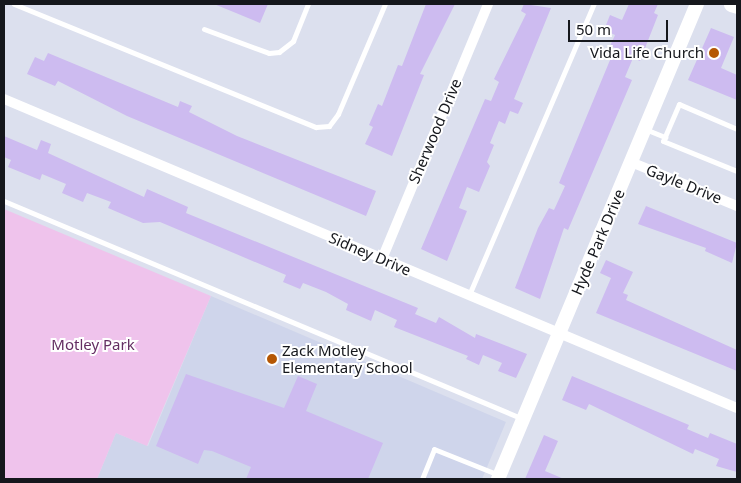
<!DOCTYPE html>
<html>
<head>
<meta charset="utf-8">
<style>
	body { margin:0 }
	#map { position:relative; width:741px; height:483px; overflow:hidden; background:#dce0ee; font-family:"Noto Sans",sans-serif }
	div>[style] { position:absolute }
	.built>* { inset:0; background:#cfd5eb }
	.green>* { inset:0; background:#efc3ec }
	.building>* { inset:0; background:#cdbbf0 }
	.service>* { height:5px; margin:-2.5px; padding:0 2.5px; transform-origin:2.5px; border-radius:2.5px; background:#fff }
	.minor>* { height:10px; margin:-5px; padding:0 5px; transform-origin:5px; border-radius:5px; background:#fff }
	.tertiary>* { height:14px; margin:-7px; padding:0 7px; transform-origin:7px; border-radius:7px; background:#fff }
	.secondary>* { height:15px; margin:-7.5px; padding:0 7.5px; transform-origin:7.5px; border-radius:7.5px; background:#fff }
	.dots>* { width:14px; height:14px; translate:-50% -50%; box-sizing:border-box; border:2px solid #fff; border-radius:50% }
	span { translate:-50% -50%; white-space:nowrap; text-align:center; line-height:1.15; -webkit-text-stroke:4px #fff; paint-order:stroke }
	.poi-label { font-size:15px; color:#15171c }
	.right { translate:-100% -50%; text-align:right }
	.left { translate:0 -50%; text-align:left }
	.street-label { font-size:15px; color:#15171c }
	.park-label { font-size:15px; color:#642e62 }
	.frame { position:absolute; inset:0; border:5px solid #15171c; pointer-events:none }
	.scale { position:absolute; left:568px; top:20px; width:100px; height:22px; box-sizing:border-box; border:2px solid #15171c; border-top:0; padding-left:6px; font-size:15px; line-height:18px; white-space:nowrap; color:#15171c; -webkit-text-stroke:4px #fff; paint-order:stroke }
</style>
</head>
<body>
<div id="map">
	<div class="built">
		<i style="clip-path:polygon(211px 296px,506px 422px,482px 479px,97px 479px,116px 433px,148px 446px)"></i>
	</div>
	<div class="green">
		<i style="clip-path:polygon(4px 209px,211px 296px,147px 446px,116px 433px,97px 479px,4px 479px)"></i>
	</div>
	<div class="building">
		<i style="clip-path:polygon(214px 4px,268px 4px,260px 23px)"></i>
		<i style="clip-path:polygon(426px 4px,455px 4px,420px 74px,424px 75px,392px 156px,365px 144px,373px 127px,369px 125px,378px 104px,382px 106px,398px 65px,402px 66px)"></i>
		<i style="clip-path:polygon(524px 4px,551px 8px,514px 99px,523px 103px,518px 114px,510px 111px,505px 124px,499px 121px,490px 143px,494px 145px,487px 162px,490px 166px,479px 192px,467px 187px,459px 208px,467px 211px,447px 261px,421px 249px,485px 99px,491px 101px,499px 82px,494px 79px,526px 14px,521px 11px)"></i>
		<i style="clip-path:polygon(629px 4px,658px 4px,654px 13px,658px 15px,640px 61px,633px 58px,625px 77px,632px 80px,568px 230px,564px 228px,540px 299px,515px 288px,538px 228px,549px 208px,554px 210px,565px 186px,559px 183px,615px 48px,610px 46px,615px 35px,604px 30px,610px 15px,622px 20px)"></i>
		<i style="clip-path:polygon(711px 28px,734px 37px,721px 68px,737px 75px,737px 100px,688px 80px)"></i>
		<i style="clip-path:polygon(48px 53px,178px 107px,180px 101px,192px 106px,189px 112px,237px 136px,376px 191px,366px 216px,127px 116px,58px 81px,55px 86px,27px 74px,35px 57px,44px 61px)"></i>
		<i style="clip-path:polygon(4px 136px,37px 150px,41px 140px,51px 144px,48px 153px,144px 197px,147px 189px,188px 207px,186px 213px,418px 308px,415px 314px,436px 323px,439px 317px,475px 338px,476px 334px,527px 354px,516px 378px,498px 371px,502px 363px,483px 355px,479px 365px,466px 359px,468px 356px,394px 327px,397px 320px,375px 310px,371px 321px,346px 310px,348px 304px,326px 292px,303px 283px,300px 289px,283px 282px,286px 275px,160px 222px,143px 223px,108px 208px,111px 202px,87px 193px,83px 202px,62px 193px,66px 184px,42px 174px,40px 180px,8px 167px,11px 160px,4px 157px)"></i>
		<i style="clip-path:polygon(646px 206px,737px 243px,732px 263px,705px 251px,706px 248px,638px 224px)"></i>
		<i style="clip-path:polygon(606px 260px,633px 272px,623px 293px,628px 295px,626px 300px,737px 350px,737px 371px,596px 313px,611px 278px,600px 273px)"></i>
		<i style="clip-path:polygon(186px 374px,284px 408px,298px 376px,317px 384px,306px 411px,383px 443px,368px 479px,246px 479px,251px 467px,212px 451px,204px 450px,198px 464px,156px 446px)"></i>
		<i style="clip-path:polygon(572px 376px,689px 425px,687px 429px,708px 438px,710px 433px,737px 444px,737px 472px,716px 466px,719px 459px,695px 449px,693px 454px,589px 404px,586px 410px,562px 400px)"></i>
		<i style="clip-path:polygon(544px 435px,558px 441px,545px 471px,564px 479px,525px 479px)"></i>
	</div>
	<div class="service">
		<i style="left:14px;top:4px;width:326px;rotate:22.2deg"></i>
		<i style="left:316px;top:127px;width:13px;rotate:-4deg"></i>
		<i style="left:329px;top:126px;width:15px;rotate:-53deg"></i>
		<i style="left:338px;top:114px;width:120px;rotate:-66.9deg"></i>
		<i style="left:204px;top:29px;width:69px;rotate:20.3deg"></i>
		<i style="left:269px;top:53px;width:10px;rotate:-6deg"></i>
		<i style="left:279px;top:52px;width:18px;rotate:-38deg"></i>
		<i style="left:293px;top:41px;width:40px;rotate:-68deg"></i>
		<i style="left:645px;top:129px;width:22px;rotate:22deg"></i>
		<i style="left:737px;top:129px;width:63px;rotate:-156.7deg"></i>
		<i style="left:679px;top:104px;width:40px;rotate:113.4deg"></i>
		<i style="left:663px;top:141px;width:80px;rotate:22.1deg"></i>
		<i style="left:4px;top:201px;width:563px;rotate:22.78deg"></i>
		<i style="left:469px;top:295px;width:317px;rotate:-66.8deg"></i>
		<i style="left:422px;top:479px;width:32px;rotate:-68deg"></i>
		<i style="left:434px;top:449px;width:70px;rotate:21.8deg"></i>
	</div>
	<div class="minor">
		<i style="left:4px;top:99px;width:795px;rotate:22.86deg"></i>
		<i style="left:631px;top:162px;width:115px;rotate:22.5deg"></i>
		<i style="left:382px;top:259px;width:276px;rotate:-67.4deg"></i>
	</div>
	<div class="tertiary">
		<i style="left:498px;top:479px;width:515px;rotate:-67.27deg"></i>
	</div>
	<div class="secondary">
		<i style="left:731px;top:4px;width:6px;rotate:18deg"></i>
	</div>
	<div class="dots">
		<i style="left:714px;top:53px;background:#b55704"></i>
		<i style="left:272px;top:359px;background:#b55704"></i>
	</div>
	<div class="poi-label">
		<span class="right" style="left:704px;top:53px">Vida Life Church</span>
		<span class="left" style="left:282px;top:359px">Zack Motley<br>Elementary School</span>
	</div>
	<div class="street-label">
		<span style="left:435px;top:131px;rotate:-67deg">Sherwood Drive</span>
		<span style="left:684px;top:184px;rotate:22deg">Gayle Drive</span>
		<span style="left:598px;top:242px;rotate:-67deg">Hyde Park Drive</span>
		<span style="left:370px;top:254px;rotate:23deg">Sidney Drive</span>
	</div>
	<div class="park-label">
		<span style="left:93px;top:345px">Motley Park</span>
	</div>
	<div class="frame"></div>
	<div class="scale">50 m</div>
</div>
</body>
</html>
